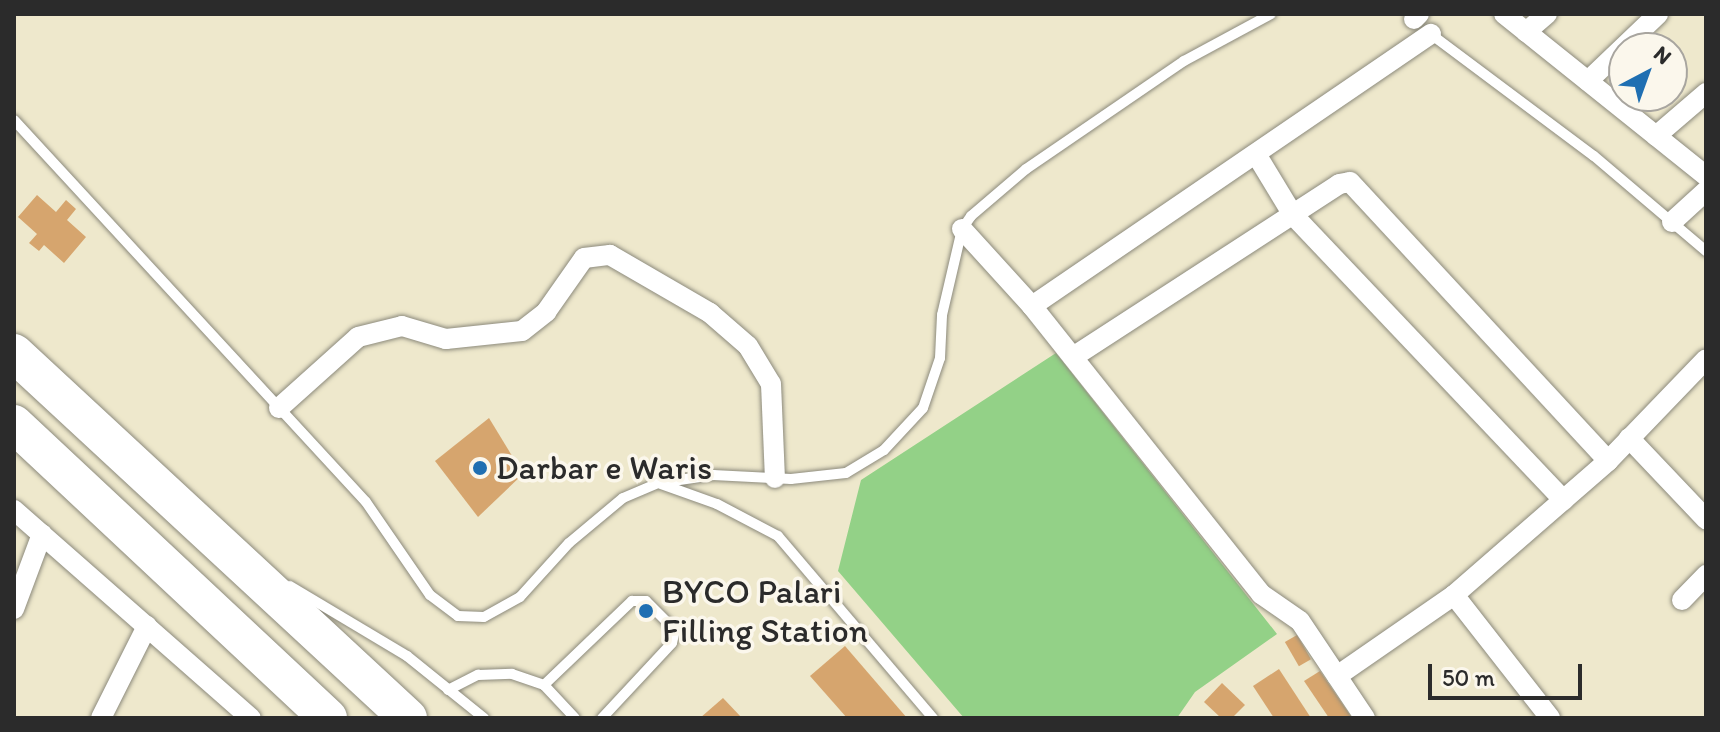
<!DOCTYPE html>
<html>
<head>
<meta charset="utf-8">
<style>
	body { margin:0 }
	#map { position:relative; width:1720px; height:732px; overflow:hidden; background:#eee8cc; font-family:Itim,sans-serif }
	div>[style] { position:absolute }
	.green>* { inset:0; background:#93d187 }
	.building>* { inset:0; background:#d6a56e; transform-origin:0 0 }
	.roads { filter:drop-shadow(0 0 2px #8c8a7c) drop-shadow(0 0 2px #8c8a7c) }
	.service>* { height:10px; margin:-5px; padding:0 5px; transform-origin:5px; border-radius:5px; background:#fff }
	.minor>* { height:20px; margin:-10px; padding:0 10px; transform-origin:10px; border-radius:10px; background:#fff }
	.motorway>* { height:38px; margin:-19px; padding:0 19px; transform-origin:19px; border-radius:19px; background:#fff }
	.dots>* { width:22px; height:22px; translate:-50% -50%; box-sizing:border-box; border:4px solid #fbf7ec; border-radius:50% }
	span { translate:-50% -50%; white-space:nowrap; text-align:center; line-height:1.15; -webkit-text-stroke:7px #fbf7ec; paint-order:stroke }
	.poi-label { font-size:34px; color:#2b2b2b }
	.left { translate:0 -50%; text-align:left }
	.frame { position:absolute; inset:0; border:16px solid #2b2b2b; pointer-events:none }
	.north { position:absolute; left:1608px; top:32px; width:80px; height:80px; box-sizing:border-box; background:#fbf7ec; border:2px solid #a8a59f; border-radius:50%; rotate:41deg; font-size:22px; font-weight:700; line-height:32px; text-align:center; color:#2b2b2b }
	.north::after { content:''; display:block; margin:auto; width:28px; height:36px; background:#1f6fb2; clip-path:polygon(50% 0,100% 100%,50% 72%,0 100%) }
	.scale { position:absolute; left:1428px; top:664px; width:154px; height:36px; box-sizing:border-box; border:4px solid #2b2b2b; border-top:0; padding-left:10px; font-size:24px; line-height:28px; white-space:nowrap; color:#2b2b2b; -webkit-text-stroke:6px #fbf7ec; paint-order:stroke }
</style>
</head>
<body>
<div id="map">
	<div class="green">
		<i style="clip-path:polygon(1056px 353px,1277px 634px,1195px 692px,1177px 718px,964px 718px,838px 571px,861px 480px)"></i>
	</div>
	<div class="building">
		<i style="clip-path:polygon(37px 195px,56px 212px,66px 200px,76px 209px,67px 220px,86px 237px,64px 263px,44px 245px,39px 251px,29px 243px,37px 234px,18px 217px)"></i>
		<i style="clip-path:polygon(489px 418px,523px 474px,478px 517px,435px 461px)"></i>
		<i style="left:1297px;top:635px;width:28px;height:14px;rotate:60deg"></i>
		<i style="clip-path:polygon(845px 646px,907px 718px,847px 718px,810px 676px)"></i>
		<i style="clip-path:polygon(1279px 669px,1311px 718px,1274px 718px,1253px 686px)"></i>
		<i style="clip-path:polygon(1320px 671px,1352px 718px,1329px 718px,1304px 681px)"></i>
		<i style="clip-path:polygon(1222px 683px,1245px 705px,1232px 718px,1221px 718px,1204px 702px)"></i>
		<i style="clip-path:polygon(723px 698px,742px 718px,700px 718px)"></i>
	</div>
	<div class="roads">
		<div class="service">
			<i style="left:1428px;top:32px;width:207px;rotate:36.8deg"></i>
			<i style="left:1594px;top:156px;width:147px;rotate:40.3deg"></i>
			<i style="left:14px;top:120px;width:519px;rotate:47.34deg"></i>
			<i style="left:366px;top:502px;width:113px;rotate:55.5deg"></i>
			<i style="left:430px;top:595px;width:35px;rotate:37deg"></i>
			<i style="left:458px;top:616px;width:26px;rotate:2deg"></i>
			<i style="left:484px;top:617px;width:41px;rotate:-29.1deg"></i>
			<i style="left:520px;top:597px;width:73px;rotate:-47.8deg"></i>
			<i style="left:569px;top:543px;width:70px;rotate:-39.8deg"></i>
			<i style="left:623px;top:498px;width:39px;rotate:-23deg"></i>
			<i style="left:659px;top:483px;width:55px;rotate:-8.4deg"></i>
			<i style="left:713px;top:475px;width:78px;rotate:2.9deg"></i>
			<i style="left:791px;top:479px;width:55px;rotate:-6.2deg"></i>
			<i style="left:846px;top:473px;width:44px;rotate:-31.2deg"></i>
			<i style="left:884px;top:450px;width:57px;rotate:-47.1deg"></i>
			<i style="left:923px;top:408px;width:53px;rotate:-71.2deg"></i>
			<i style="left:940px;top:358px;width:43px;rotate:-87.3deg"></i>
			<i style="left:942px;top:315px;width:88px;rotate:-76.9deg"></i>
			<i style="left:962px;top:229px;width:16px;rotate:-55deg"></i>
			<i style="left:971px;top:216px;width:72px;rotate:-40.5deg"></i>
			<i style="left:1026px;top:169px;width:191px;rotate:-34.4deg"></i>
			<i style="left:1184px;top:61px;width:99px;rotate:-28.4deg"></i>
			<i style="left:661px;top:484px;width:59px;rotate:19.7deg"></i>
			<i style="left:717px;top:504px;width:69px;rotate:27.7deg"></i>
			<i style="left:778px;top:536px;width:239px;rotate:49.6deg"></i>
			<i style="left:290px;top:586px;width:136px;rotate:30.9deg"></i>
			<i style="left:407px;top:656px;width:99px;rotate:38.8deg"></i>
			<i style="left:544px;top:685px;width:122px;rotate:-43.7deg"></i>
			<i style="left:632px;top:601px;width:14px"></i>
			<i style="left:646px;top:601px;width:41px;rotate:45deg"></i>
			<i style="left:675px;top:630px;width:13px;rotate:103deg"></i>
			<i style="left:672px;top:643px;width:103px;rotate:133deg"></i>
			<i style="left:448px;top:690px;width:34px;rotate:-27deg"></i>
			<i style="left:478px;top:675px;width:34px;rotate:-2deg"></i>
			<i style="left:512px;top:674px;width:34px;rotate:19deg"></i>
			<i style="left:544px;top:685px;width:45px;rotate:46.8deg"></i>
		</div>
		<div class="minor">
			<i style="left:1504px;top:14px;width:259px;rotate:38.7deg"></i>
			<i style="left:1414px;top:19px;width:7px;rotate:-45deg"></i>
			<i style="left:1526px;top:32px;width:28px;rotate:-41deg"></i>
			<i style="left:1588px;top:81px;width:97px;rotate:-43.7deg"></i>
			<i style="left:1656px;top:136px;width:66px;rotate:-40.7deg"></i>
			<i style="left:1256px;top:154px;width:71px;rotate:58.8deg"></i>
			<i style="left:1293px;top:215px;width:393px;rotate:46.5deg"></i>
			<i style="left:1672px;top:222px;width:46px;rotate:-42.4deg"></i>
			<i style="left:962px;top:229px;width:104px;rotate:47.7deg"></i>
			<i style="left:1032px;top:306px;width:368px;rotate:51.5deg"></i>
			<i style="left:1261px;top:594px;width:47px;rotate:34.7deg"></i>
			<i style="left:1300px;top:621px;width:117px;rotate:56.2deg"></i>
			<i style="left:1032px;top:306px;width:483px;rotate:-34.3deg"></i>
			<i style="left:1073px;top:357px;width:317px;rotate:-33deg"></i>
			<i style="left:1339px;top:184px;width:11px;rotate:-10deg"></i>
			<i style="left:1350px;top:182px;width:380px;rotate:47.2deg"></i>
			<i style="left:279px;top:408px;width:106px;rotate:-41.9deg"></i>
			<i style="left:358px;top:337px;width:45px;rotate:-14deg"></i>
			<i style="left:402px;top:326px;width:46px;rotate:16.5deg"></i>
			<i style="left:446px;top:339px;width:76px;rotate:-6deg"></i>
			<i style="left:522px;top:331px;width:31px;rotate:-38deg"></i>
			<i style="left:546px;top:312px;width:66px;rotate:-54.9deg"></i>
			<i style="left:584px;top:258px;width:26px;rotate:-7deg"></i>
			<i style="left:610px;top:255px;width:116px;rotate:30.1deg"></i>
			<i style="left:710px;top:313px;width:50px;rotate:41deg"></i>
			<i style="left:748px;top:346px;width:44px;rotate:58.8deg"></i>
			<i style="left:771px;top:384px;width:94px;rotate:87.6deg"></i>
			<i style="left:1629px;top:438px;width:112px;rotate:46.5deg"></i>
			<i style="left:14px;top:510px;width:315px;rotate:41.3deg"></i>
			<i style="left:1454px;top:595px;width:156px;rotate:52deg"></i>
			<i style="left:1682px;top:600px;width:35px;rotate:-46deg"></i>
			<i style="left:14px;top:609px;width:80px;rotate:-69.5deg"></i>
			<i style="left:1337px;top:676px;width:142px;rotate:-34.7deg"></i>
			<i style="left:1454px;top:595px;width:204px;rotate:-41deg"></i>
			<i style="left:1608px;top:461px;width:141px;rotate:-46.1deg"></i>
			<i style="left:101px;top:718px;width:103px;rotate:-63.4deg"></i>
		</div>
		<div class="motorway">
			<i style="left:14px;top:353px;width:537px;rotate:42.81deg"></i>
			<i style="left:14px;top:424px;width:430px;rotate:43.1deg"></i>
		</div>
	</div>
	<div class="dots">
		<i style="left:480px;top:468px;background:#1f6fb2"></i>
		<i style="left:646px;top:611px;background:#1f6fb2"></i>
	</div>
	<div class="poi-label">
		<span class="left" style="left:496px;top:468px">Darbar e Waris</span>
		<span class="left" style="left:662px;top:611px">BYCO Palari<br>Filling Station</span>
	</div>
	<div class="frame"></div>
	<div class="north">N</div>
	<div class="scale">50 m</div>
</div>
</body>
</html>
